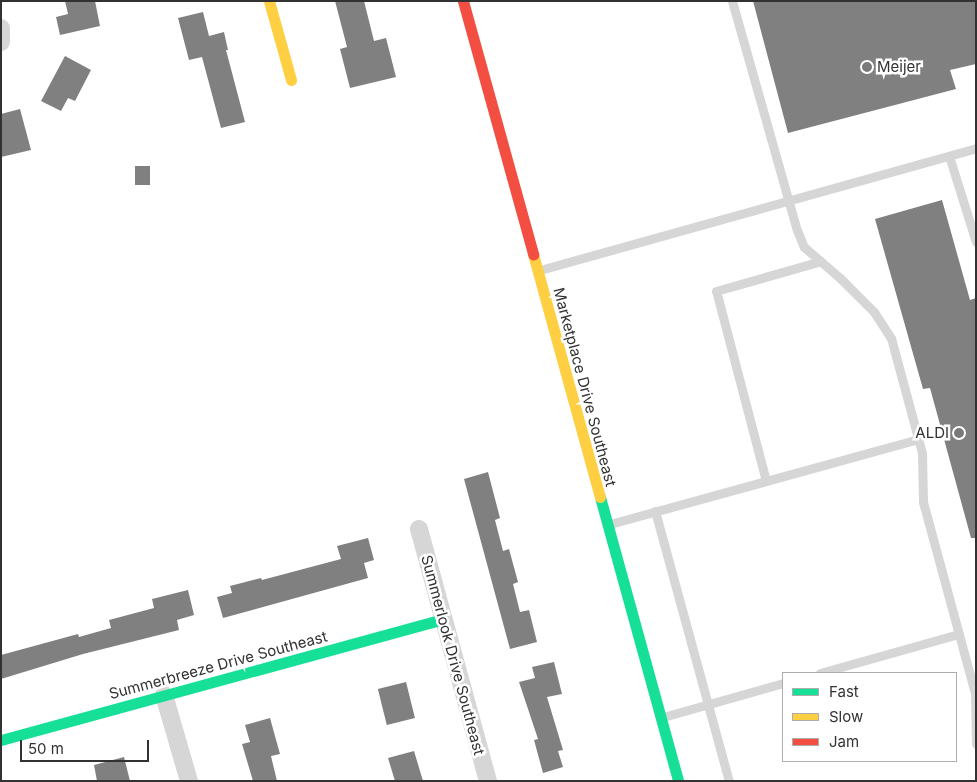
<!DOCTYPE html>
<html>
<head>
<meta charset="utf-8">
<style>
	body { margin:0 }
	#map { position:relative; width:977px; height:782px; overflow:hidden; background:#fff; font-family:Inter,sans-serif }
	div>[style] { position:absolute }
	.building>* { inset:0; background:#808080; transform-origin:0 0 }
	.lane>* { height:9px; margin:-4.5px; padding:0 4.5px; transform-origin:4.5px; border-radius:4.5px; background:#d6d6d6 }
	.street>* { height:18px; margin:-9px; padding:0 9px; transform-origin:9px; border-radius:9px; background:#d6d6d6 }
	.fast>* { height:11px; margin:-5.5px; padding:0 5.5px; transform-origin:5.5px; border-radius:5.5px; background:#16e098 }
	.slow>* { height:11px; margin:-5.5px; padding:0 5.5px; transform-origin:5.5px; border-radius:5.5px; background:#ffcf43 }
	.jam>* { height:11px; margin:-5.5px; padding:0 5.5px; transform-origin:5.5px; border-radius:5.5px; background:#f24e42 }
	.dots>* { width:14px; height:14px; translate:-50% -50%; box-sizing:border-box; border:2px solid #fff; border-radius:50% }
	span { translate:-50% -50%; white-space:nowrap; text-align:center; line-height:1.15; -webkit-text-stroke:5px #fff; paint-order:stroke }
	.poi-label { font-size:15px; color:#323232 }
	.left { translate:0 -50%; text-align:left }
	.right { translate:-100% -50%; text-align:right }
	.street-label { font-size:15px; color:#323232 }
	.frame { position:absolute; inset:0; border:2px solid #323232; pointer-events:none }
	.legend { position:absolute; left:782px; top:672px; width:175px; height:90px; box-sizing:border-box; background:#fff; border:1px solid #adadad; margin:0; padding:6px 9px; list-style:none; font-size:15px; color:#323232 }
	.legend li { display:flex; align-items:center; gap:10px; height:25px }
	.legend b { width:25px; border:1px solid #adadad }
	.scale { position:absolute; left:20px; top:740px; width:129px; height:22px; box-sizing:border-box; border:2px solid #323232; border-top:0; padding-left:6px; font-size:15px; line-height:18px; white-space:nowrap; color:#323232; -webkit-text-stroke:4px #fff; paint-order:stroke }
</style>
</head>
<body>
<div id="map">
	<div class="building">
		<i style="clip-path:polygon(65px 1px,95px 1px,100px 26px,60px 35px,56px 17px,68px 14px)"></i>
		<i style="clip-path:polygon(335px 1px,364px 1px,374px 41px,386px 38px,396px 77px,350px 88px,340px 49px,347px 47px)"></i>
		<i style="clip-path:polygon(753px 1px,976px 1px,976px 64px,950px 70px,956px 89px,788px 133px)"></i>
		<i style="clip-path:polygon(203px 12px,209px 36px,224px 32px,228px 50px,226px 50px,245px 122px,221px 128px,202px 57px,189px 60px,178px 18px)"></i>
		<i style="clip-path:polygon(65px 56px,91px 70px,75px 101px,68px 98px,61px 111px,41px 101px)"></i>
		<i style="clip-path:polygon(20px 109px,31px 150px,1px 157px,1px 114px)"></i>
		<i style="left:135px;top:166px;width:15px;height:19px"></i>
		<i style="clip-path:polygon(942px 200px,970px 300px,976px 298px,976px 538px,971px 538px,930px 388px,923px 389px,875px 219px)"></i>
		<i style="clip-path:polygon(488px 472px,500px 518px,495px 520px,503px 551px,509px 549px,518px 582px,513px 584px,520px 612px,529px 610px,537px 642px,510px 649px,464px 479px)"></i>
		<i style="clip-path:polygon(368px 538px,374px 560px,364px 563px,368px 578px,223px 618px,217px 597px,232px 593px,230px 586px,261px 578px,262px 580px,341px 559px,337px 546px)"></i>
		<i style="clip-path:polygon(188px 590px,194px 615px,177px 620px,179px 630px,83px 654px,1px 679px,1px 655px,78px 634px,79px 637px,111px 628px,109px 620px,154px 608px,152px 599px)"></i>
		<i style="clip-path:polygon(554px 662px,562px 694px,547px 697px,563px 750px,558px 751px,563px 767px,543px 773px,534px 740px,538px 739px,519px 682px,535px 678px,532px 667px)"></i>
		<i style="left:406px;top:682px;width:37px;height:29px;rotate:76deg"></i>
		<i style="clip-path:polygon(270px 718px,280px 754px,271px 756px,277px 781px,253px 781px,242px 744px,250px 742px,245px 725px)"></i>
		<i style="clip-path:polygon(414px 751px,423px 781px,395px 781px,388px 758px)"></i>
		<i style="clip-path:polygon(124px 757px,130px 781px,97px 781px,94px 765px)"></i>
	</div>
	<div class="lane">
		<i style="left:732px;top:1px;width:238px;rotate:74.2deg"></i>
		<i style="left:797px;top:230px;width:18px;rotate:68deg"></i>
		<i style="left:804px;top:247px;width:48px;rotate:40.7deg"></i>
		<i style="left:840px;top:278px;width:48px;rotate:45deg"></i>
		<i style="left:874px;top:312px;width:31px;rotate:57deg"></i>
		<i style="left:891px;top:338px;width:119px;rotate:74.9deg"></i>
		<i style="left:922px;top:453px;width:49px;rotate:88.8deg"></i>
		<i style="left:923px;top:502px;width:198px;rotate:74.8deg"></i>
		<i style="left:975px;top:693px;width:51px;rotate:88.9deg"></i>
		<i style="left:949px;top:156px;width:90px;rotate:72.6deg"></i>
		<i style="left:540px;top:270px;width:453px;rotate:-15.6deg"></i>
		<i style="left:766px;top:481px;width:196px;rotate:-104.7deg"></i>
		<i style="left:716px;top:291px;width:109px;rotate:-15.9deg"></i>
		<i style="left:655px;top:511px;width:280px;rotate:74.7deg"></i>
		<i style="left:610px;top:524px;width:320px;rotate:-15.4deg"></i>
		<i style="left:820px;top:673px;width:144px;rotate:-15.7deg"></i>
		<i style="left:663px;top:717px;width:125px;rotate:-15.8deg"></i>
	</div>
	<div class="street">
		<i style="left:1px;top:28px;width:14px;rotate:90deg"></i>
		<i style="left:419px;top:529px;width:261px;rotate:74.7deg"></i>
		<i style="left:164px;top:695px;width:90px;rotate:73.8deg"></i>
	</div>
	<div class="fast">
		<i style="left:600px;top:497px;width:295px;rotate:74.6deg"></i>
		<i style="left:1px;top:740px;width:458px;rotate:-15.3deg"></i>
	</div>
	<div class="slow">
		<i style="left:269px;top:1px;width:82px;rotate:74.4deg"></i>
		<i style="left:533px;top:254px;width:252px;rotate:74.6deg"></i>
	</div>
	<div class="jam">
		<i style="left:463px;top:1px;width:263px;rotate:74.5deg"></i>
	</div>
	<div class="dots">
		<i style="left:867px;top:67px;background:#7a7a7a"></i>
		<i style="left:959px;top:433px;background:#7a7a7a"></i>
	</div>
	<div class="poi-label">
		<span class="left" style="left:877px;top:67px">Meijer</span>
		<span class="right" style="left:949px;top:433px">ALDI</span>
	</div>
	<div class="street-label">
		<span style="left:585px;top:387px;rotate:75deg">Marketplace Drive Southeast</span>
		<span style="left:453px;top:655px;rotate:75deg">Summerlook Drive Southeast</span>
		<span style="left:218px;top:665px;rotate:-15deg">Summerbreeze Drive Southeast</span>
	</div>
	<div class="frame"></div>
	<ul class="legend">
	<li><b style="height:6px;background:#16e098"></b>Fast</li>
	<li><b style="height:6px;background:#ffcf43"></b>Slow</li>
	<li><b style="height:6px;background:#f24e42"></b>Jam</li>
	</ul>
	<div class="scale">50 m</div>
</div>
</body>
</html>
